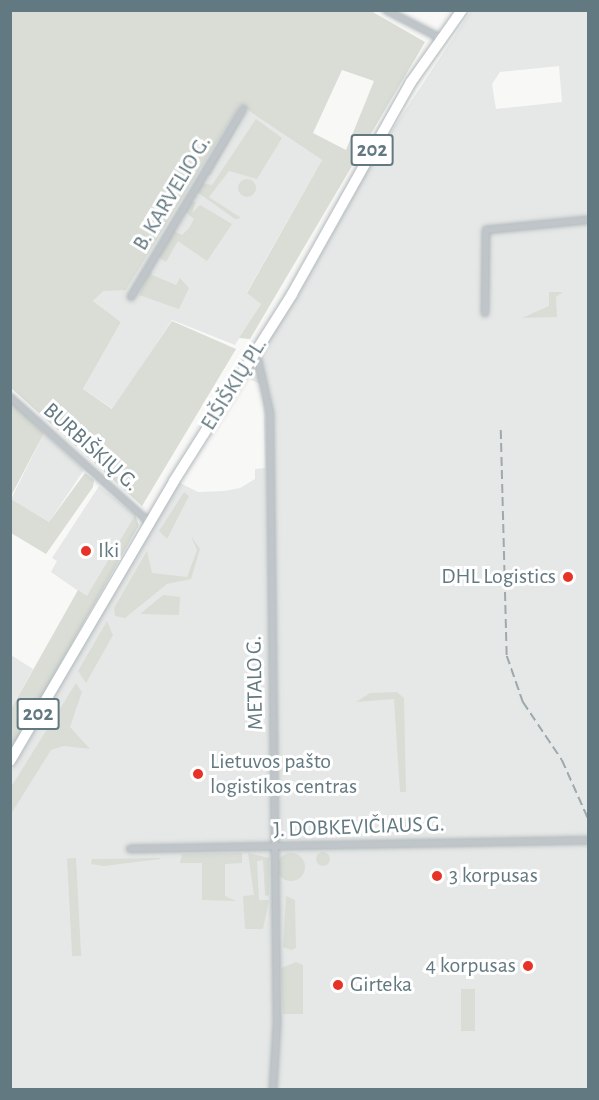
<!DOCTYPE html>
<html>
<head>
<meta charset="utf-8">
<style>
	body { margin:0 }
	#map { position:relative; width:599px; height:1100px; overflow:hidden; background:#f8f8f6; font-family:"Alegreya Sans",sans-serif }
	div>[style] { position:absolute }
	.built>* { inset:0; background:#e6e8e7 }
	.green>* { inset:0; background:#d9ddd5; transform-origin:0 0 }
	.round { border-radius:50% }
	.roads { filter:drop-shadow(0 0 2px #b0b8bb) drop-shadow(0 0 2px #b0b8bb) }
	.street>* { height:6px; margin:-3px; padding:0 3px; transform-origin:3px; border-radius:3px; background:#bfc5c8 }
	.primary>* { height:10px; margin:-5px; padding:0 5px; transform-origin:5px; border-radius:5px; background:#fff }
	.rail>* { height:1.5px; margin-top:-0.75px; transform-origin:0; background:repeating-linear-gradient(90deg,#9ea9ad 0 9px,transparent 0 13.5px) }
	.dots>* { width:16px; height:16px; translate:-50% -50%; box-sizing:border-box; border:3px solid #fff; border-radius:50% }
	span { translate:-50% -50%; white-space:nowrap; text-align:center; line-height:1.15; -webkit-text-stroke:6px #fff; paint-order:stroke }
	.shield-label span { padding:2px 4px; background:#fff; border:2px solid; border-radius:4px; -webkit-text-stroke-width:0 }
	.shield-label { font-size:21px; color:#637981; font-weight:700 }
	.street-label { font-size:22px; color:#637981 }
	.poi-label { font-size:22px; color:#637981 }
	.left { translate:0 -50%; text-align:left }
	.right { translate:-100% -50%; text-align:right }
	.frame { position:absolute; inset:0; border:12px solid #637981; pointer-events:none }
</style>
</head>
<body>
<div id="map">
	<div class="built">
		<i style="clip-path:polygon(evenodd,471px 11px,588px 11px,588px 1089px,11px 1090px,11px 771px,178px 482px,198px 492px,224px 491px,240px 488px,255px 479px,255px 469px,265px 468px,263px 385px,244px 377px,295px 301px,379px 150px,471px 11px,559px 66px,562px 102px,496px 109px,492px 84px,500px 72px,559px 66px)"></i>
		<i style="clip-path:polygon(240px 105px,322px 160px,247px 292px,261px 304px,235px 345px,172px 320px,113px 409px,83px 389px,121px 322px,93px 301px,103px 290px,126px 290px)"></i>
		<i style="clip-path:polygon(44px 433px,84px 470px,49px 522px,11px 499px)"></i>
		<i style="clip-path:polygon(99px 486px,135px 515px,87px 597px,51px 572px,57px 561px,52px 558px)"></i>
		<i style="clip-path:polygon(11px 655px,33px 669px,11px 709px)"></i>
	</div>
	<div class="green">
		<i style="clip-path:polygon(evenodd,10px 11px,371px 11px,425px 42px,250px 339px,239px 338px,261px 304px,247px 293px,322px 160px,240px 105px,126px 290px,103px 291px,93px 301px,121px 322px,83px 389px,112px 409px,172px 321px,236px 349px,142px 506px,11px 388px,10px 11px,342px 70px,374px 81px,346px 150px,313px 133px,342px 70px)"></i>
		<i style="clip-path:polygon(244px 115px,211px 175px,206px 176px)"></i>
		<i style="clip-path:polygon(256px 119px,282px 138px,257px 179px,229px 171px,209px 197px,241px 218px,235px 219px,197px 192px,202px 183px,212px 185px)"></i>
		<i class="round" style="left:238px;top:179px;width:18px;height:18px"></i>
		<i style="clip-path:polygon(189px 202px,196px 202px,192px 213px,200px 205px,232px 224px,207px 261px,178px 241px,166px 262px,157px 256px,172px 230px,182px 235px,189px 228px,194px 219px,184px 211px)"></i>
		<i style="clip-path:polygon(151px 269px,152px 275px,176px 285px,180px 278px,189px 288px,179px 309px,139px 295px)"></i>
		<i style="clip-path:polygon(549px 292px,563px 292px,556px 297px,557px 317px,522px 318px,549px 306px)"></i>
		<i style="clip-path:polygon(11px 401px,44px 433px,11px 496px)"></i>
		<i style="clip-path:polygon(85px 473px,94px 480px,93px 487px,46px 554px,11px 533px,11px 499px,49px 522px)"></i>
		<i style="clip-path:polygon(184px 492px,189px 496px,167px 539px,159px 531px)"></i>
		<i style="clip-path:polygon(135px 515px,139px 525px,11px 751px,11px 709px,78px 590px,87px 596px)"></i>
		<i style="clip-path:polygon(191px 536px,200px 549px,191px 579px,167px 584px,125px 618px,115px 616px,114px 608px,147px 551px,152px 573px,187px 577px,197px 550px)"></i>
		<i style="clip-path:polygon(163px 595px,180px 597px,179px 615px,140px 614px)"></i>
		<i style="clip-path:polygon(107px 621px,113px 635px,86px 683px,78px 671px)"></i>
		<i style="clip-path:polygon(76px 683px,82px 692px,70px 727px,90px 749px,64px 746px,51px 750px,11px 814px,11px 787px)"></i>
		<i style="clip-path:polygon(397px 692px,404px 698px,406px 792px,400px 792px,394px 699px,356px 702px,370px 693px)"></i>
		<i class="round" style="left:398px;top:818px;width:14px;height:14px"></i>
		<i class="round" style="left:316px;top:852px;width:14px;height:14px"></i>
		<i style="clip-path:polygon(242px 853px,242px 863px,225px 864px,225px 896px,236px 901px,202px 900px,202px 863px,180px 863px,182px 854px)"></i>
		<i style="clip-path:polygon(248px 853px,269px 858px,269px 895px,265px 896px,263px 860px,257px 861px,259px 900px,269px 900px,263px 929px,245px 929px,243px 896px,254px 895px)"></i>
		<i class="round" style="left:277px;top:853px;width:28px;height:28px"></i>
		<i style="left:76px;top:858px;width:98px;height:9px;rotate:87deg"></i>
		<i style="clip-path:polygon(92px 859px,160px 858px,160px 859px,104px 866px,91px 864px)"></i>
		<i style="clip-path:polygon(286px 896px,295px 900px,296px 948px,291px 950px,283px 947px)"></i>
		<i style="clip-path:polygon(296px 962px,303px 965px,303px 1014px,283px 1014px,281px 968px)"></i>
		<i style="left:461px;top:989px;width:14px;height:42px"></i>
	</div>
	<div class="roads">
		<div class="street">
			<i style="left:386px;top:10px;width:61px;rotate:27.4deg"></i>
			<i style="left:131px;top:297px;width:219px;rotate:-59.2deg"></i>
			<i style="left:485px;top:313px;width:83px;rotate:-89.3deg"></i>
			<i style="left:486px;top:230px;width:102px;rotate:-5.6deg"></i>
			<i style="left:256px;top:352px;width:63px;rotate:77.1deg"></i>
			<i style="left:270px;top:413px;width:611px;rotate:89.34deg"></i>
			<i style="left:277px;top:1024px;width:66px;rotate:93.5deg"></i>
			<i style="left:10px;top:397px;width:187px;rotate:42deg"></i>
			<i style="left:130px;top:849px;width:458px;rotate:-1.1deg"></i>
		</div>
		<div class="primary">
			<i style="left:10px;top:761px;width:324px;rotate:-59.6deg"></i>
			<i style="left:174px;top:481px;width:221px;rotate:-57.7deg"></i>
			<i style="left:292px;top:294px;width:243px;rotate:-60.7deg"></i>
			<i style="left:411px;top:82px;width:88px;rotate:-54.7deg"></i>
		</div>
	</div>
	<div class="rail">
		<i style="left:501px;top:430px;width:226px;rotate:88.5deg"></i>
		<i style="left:507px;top:656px;width:49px;rotate:70.8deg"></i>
		<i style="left:523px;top:702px;width:70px;rotate:56.1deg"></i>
		<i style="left:562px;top:760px;width:64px;rotate:65.9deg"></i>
	</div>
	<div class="dots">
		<i style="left:86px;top:551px;background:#e73227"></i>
		<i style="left:568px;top:577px;background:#e73227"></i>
		<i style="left:198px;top:774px;background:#e73227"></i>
		<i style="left:437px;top:876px;background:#e73227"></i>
		<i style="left:528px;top:966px;background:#e73227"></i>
		<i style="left:338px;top:985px;background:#e73227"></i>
	</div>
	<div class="shield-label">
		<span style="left:372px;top:150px">202</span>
		<span style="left:38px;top:714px">202</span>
	</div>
	<div class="street-label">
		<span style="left:172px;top:193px;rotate:-59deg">B. KARVELIO G.</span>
		<span style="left:234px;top:384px;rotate:-58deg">EIŠIŠKIŲ PL.</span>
		<span style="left:91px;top:447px;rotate:42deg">BURBIŠKIŲ G.</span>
		<span style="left:255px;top:683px;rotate:-91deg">METALO G.</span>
		<span style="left:359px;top:827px;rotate:-2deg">J. DOBKEVIČIAUS G.</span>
	</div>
	<div class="poi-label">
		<span class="left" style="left:98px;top:551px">Iki</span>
		<span class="right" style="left:556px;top:577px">DHL Logistics</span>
		<span class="left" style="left:210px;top:774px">Lietuvos pašto<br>logistikos centras</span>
		<span class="left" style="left:449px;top:876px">3 korpusas</span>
		<span class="right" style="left:516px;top:966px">4 korpusas</span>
		<span class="left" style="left:350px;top:985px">Girteka</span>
	</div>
	<div class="frame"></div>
</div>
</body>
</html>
